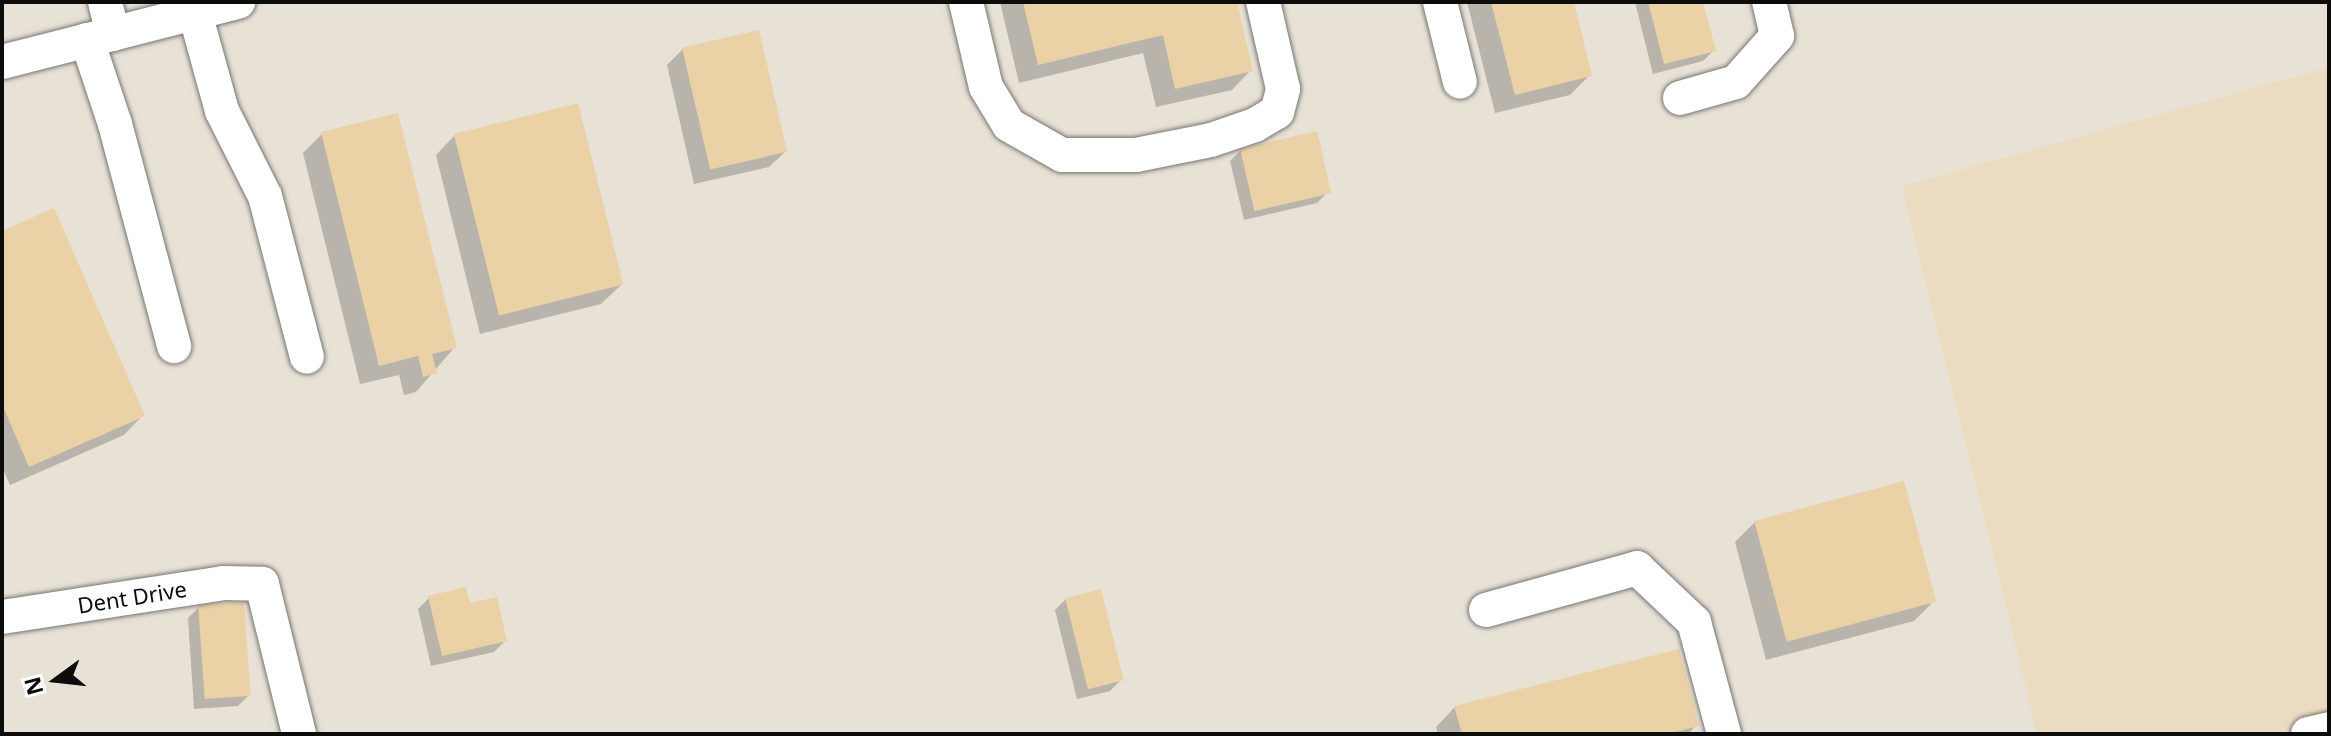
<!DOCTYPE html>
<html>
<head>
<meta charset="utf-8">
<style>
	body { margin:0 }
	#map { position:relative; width:2331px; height:736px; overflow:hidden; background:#efece9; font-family:"Noto Sans",sans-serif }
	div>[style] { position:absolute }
	.built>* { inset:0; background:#e7e1d6 }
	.green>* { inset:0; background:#ebdbc1 }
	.shadow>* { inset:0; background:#0003 }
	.building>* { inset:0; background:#ead1a6; transform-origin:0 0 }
	.roads { filter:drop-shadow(0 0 2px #787673) drop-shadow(0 0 2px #787673) }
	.minor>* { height:34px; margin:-17px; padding:0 17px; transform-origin:17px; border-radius:17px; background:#fff }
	span { translate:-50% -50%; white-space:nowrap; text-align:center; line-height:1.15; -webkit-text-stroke:6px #fff; paint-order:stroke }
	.street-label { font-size:22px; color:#0c0c0b }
	.frame { position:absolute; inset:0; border:4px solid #0c0c0b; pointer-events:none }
	.north { position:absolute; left:16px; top:640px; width:80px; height:80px; -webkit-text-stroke:6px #fff; paint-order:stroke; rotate:255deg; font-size:22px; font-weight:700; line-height:32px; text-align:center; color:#0c0c0b }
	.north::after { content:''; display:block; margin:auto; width:28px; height:36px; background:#0c0c0b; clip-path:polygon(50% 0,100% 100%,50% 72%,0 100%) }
</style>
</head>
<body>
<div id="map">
	<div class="built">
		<i style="clip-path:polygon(2px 2px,2329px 2px,2329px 67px,1902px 186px,2037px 734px,2px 734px)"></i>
	</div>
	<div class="green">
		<i style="clip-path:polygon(2329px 67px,2329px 734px,2037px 734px,1902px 186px)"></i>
	</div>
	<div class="shadow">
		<i style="clip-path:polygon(1000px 2px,1235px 2px,1251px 70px,1232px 90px,1156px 107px,1143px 53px,1019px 83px)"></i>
		<i style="clip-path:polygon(1467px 2px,1572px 2px,1590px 75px,1570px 95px,1495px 113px)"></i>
		<i style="clip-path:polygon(1635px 2px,1701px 2px,1714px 50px,1703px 61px,1653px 74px)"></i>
		<i style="clip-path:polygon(683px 49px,785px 152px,769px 167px,694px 184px,667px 65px)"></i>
		<i style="clip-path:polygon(322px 134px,454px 348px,416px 392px,404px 395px,399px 375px,360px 384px,303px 153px)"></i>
		<i style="clip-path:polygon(455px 135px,621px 285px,601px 304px,480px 334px,436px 155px)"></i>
		<i style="clip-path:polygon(1241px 150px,1328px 192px,1317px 203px,1244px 220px,1230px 161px)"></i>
		<i style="clip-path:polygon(2px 233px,143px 415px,124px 435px,10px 485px,2px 467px)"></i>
		<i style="clip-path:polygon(1755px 522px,1933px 602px,1914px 621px,1766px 660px,1735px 542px)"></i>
		<i style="clip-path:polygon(429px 598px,468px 605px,505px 641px,494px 652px,431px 666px,418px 609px)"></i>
		<i style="clip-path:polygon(1066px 599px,1121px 680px,1110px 691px,1077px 699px,1055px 610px)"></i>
		<i style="clip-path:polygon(199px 607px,249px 695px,238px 706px,194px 709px,188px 618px)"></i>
		<i style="clip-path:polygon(1455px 707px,1697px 725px,1688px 734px,1438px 734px,1436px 727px)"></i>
	</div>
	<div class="building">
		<i style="clip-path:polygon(1023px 2px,1237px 2px,1253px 71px,1175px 89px,1163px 35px,1038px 65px)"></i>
		<i style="clip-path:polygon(1491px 2px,1574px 2px,1592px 76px,1515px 95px)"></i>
		<i style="clip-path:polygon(1648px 2px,1703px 2px,1716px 51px,1664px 64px)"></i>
		<i style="left:759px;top:30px;width:125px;height:79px;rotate:77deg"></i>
		<i style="left:578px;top:103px;width:187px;height:128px;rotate:76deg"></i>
		<i style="clip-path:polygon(398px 113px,457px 348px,432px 354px,437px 373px,423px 377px,418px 356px,379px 366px,321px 132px)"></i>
		<i style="left:1317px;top:131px;width:64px;height:79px;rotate:77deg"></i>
		<i style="clip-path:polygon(54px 208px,145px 416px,29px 467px,2px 404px,2px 231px)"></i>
		<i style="left:1904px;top:481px;width:125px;height:155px;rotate:75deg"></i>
		<i style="clip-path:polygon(466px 587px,470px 603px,497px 597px,507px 641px,442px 656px,428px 596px)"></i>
		<i style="left:1101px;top:589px;width:94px;height:37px;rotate:76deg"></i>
		<i style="left:244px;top:602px;width:94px;height:46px;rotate:86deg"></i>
		<i style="clip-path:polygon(1679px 649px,1699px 726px,1667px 734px,1462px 734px,1454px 706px)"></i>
	</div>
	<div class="roads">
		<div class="minor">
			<i style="left:105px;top:2px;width:33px;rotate:76deg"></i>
			<i style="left:966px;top:2px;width:87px;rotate:76.8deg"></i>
			<i style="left:986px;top:87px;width:44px;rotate:58.8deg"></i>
			<i style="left:1009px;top:125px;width:61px;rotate:29.5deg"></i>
			<i style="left:1062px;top:155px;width:74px"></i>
			<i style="left:1136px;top:155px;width:76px;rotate:-11.3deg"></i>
			<i style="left:1211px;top:140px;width:46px;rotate:-18.8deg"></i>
			<i style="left:1255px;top:125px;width:26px;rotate:-31deg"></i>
			<i style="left:1277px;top:112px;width:24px;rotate:-75deg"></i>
			<i style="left:1283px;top:89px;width:89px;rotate:-102.9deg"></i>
			<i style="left:1440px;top:2px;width:82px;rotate:76deg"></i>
			<i style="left:195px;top:13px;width:102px;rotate:74.6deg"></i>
			<i style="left:222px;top:111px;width:95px;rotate:63.2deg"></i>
			<i style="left:265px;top:196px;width:166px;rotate:75.4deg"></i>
			<i style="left:87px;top:40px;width:89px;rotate:71.6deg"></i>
			<i style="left:115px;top:124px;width:230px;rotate:75.1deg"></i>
			<i style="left:2px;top:62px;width:244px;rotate:-14.3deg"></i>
			<i style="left:1680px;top:98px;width:58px;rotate:-15.9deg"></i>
			<i style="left:1736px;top:82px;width:62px;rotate:-48.3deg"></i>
			<i style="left:1777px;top:36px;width:35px;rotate:-103deg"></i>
			<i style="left:1486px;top:610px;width:157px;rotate:-15.5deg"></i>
			<i style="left:1637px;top:568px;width:79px;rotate:43.5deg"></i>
			<i style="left:1694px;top:622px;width:116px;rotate:75deg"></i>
			<i style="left:2px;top:617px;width:224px;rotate:-8.7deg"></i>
			<i style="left:223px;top:583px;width:39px;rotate:1deg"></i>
			<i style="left:262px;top:584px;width:154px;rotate:76.1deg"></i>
			<i style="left:2308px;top:734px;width:22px;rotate:-13deg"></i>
		</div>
	</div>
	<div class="street-label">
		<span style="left:132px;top:597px;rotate:-9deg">Dent Drive</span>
	</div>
	<div class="frame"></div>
	<div class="north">N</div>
</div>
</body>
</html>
